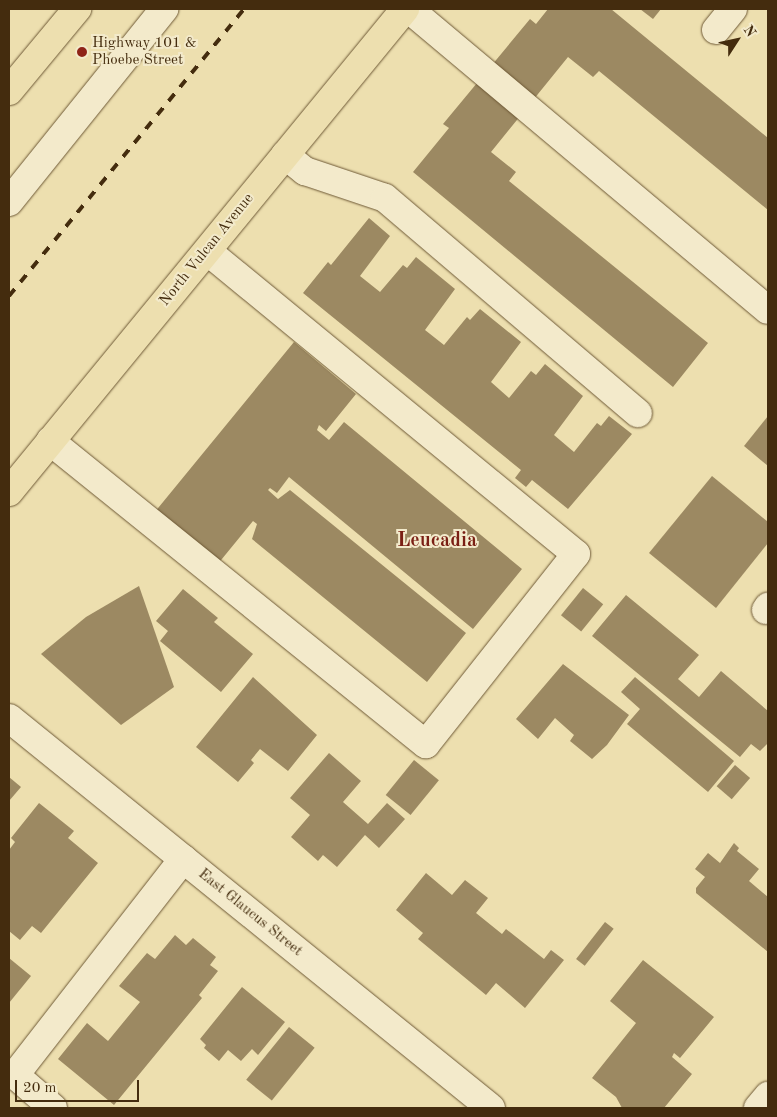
<!DOCTYPE html>
<html>
<head>
<meta charset="utf-8">
<style>
	body { margin:0 }
	#map { position:relative; width:777px; height:1117px; overflow:hidden; background:#eddfaf; font-family:"Old Standard TT",serif }
	div>[style] { position:absolute }
	.building>* { inset:0; background:#9c8962; transform-origin:0 0 }
	.roads { filter:drop-shadow(0 0 1px #6e5936) drop-shadow(0 0 1px #6e5936) }
	.minor>* { height:28px; margin:-14px; padding:0 14px; transform-origin:14px; border-radius:14px; background:#f3eacb }
	.major>* { height:28px; margin:-14px; padding:0 14px; transform-origin:14px; border-radius:14px; background:#eddfaf }
	.rail>* { height:4px; margin-top:-2px; transform-origin:0; background:repeating-linear-gradient(90deg,#442c0e 0 9px,transparent 0 18px) }
	.dots>* { width:14px; height:14px; translate:-50% -50%; box-sizing:border-box; border:2px solid #f3eacb; border-radius:50% }
	span { translate:-50% -50%; white-space:nowrap; text-align:center; line-height:1.15; -webkit-text-stroke:4px #f3eacb; paint-order:stroke }
	.poi-label { font-size:15px; color:#442c0e }
	.left { translate:0 -50%; text-align:left }
	.street-label { font-size:15px; color:#442c0e }
	.district-label { font-size:20px; color:#7a1f14; font-weight:700 }
	.frame { position:absolute; inset:0; border:10px solid #442c0e; pointer-events:none }
	.north { position:absolute; left:712px; top:15px; width:50px; height:50px; -webkit-text-stroke:4px #f3eacb; paint-order:stroke; rotate:55deg; font-size:14px; font-weight:700; line-height:20px; text-align:center; color:#442c0e }
	.north::after { content:''; display:block; margin:auto; width:18px; height:22px; background:#442c0e; clip-path:polygon(50% 0,100% 100%,50% 72%,0 100%) }
	.scale { position:absolute; left:15px; top:1080px; width:124px; height:22px; box-sizing:border-box; border:2px solid #442c0e; border-top:0; padding-left:6px; font-size:15px; line-height:18px; white-space:nowrap; color:#442c0e; -webkit-text-stroke:4px #f3eacb; paint-order:stroke }
</style>
</head>
<body>
<div id="map">
	<div class="building">
		<i style="clip-path:polygon(548px 9px,611px 9px,768px 138px,768px 210px,599px 71px,593px 77px,568px 57px,491px 152px,516px 172px,509px 181px,708px 343px,673px 387px,413px 172px,449px 128px,443px 124px,530px 19px,536px 24px)"></i>
		<i style="clip-path:polygon(640px 9px,661px 9px,653px 19px)"></i>
		<i style="clip-path:polygon(369px 218px,390px 236px,360px 276px,380px 292px,403px 265px,407px 268px,416px 257px,455px 289px,425px 330px,444px 345px,467px 317px,470px 320px,480px 309px,521px 342px,491px 382px,509px 398px,531px 371px,536px 375px,545px 364px,583px 396px,554px 435px,574px 452px,597px 423px,601px 426px,609px 416px,632px 434px,568px 509px,532px 480px,526px 487px,515px 478px,521px 470px,303px 293px,328px 262px,331px 265px)"></i>
		<i style="clip-path:polygon(294px 342px,356px 394px,326px 431px,319px 425px,317px 430px,329px 440px,344px 422px,522px 569px,473px 629px,289px 477px,277px 493px,270px 488px,268px 490px,278px 499px,290px 490px,466px 633px,427px 682px,252px 539px,257px 524px,253px 521px,217px 565px,154px 513px)"></i>
		<i style="clip-path:polygon(768px 416px,768px 466px,744px 446px)"></i>
		<i style="clip-path:polygon(712px 476px,768px 522px,768px 543px,716px 608px,649px 553px)"></i>
		<i style="clip-path:polygon(139px 586px,174px 687px,121px 725px,41px 654px,86px 617px)"></i>
		<i style="left:583px;top:588px;width:26px;height:35px;rotate:39deg"></i>
		<i style="clip-path:polygon(183px 589px,218px 618px,214px 622px,253px 654px,221px 692px,160px 641px,168px 631px,156px 621px)"></i>
		<i style="clip-path:polygon(626px 595px,699px 655px,678px 679px,699px 697px,721px 671px,768px 711px,768px 743px,760px 751px,751px 744px,740px 757px,592px 636px)"></i>
		<i style="clip-path:polygon(563px 664px,629px 715px,607px 745px,592px 759px,570px 741px,574px 735px,555px 718px,538px 739px,516px 719px)"></i>
		<i style="clip-path:polygon(253px 677px,317px 735px,288px 771px,260px 749px,251px 760px,254px 763px,238px 782px,196px 747px)"></i>
		<i style="clip-path:polygon(635px 677px,734px 761px,708px 792px,627px 724px,640px 709px,621px 692px)"></i>
		<i style="clip-path:polygon(329px 753px,361px 781px,343px 802px,368px 824px,387px 803px,405px 819px,379px 848px,365px 835px,337px 867px,323px 855px,318px 861px,291px 837px,310px 815px,290px 798px)"></i>
		<i style="left:414px;top:760px;width:32px;height:45px;rotate:39deg"></i>
		<i style="left:735px;top:765px;width:20px;height:28px;rotate:41deg"></i>
		<i style="clip-path:polygon(9px 777px,21px 787px,9px 801px)"></i>
		<i style="clip-path:polygon(39px 803px,74px 831px,68px 838px,98px 863px,41px 933px,32px 926px,20px 940px,9px 931px,9px 850px,15px 842px,11px 838px)"></i>
		<i style="clip-path:polygon(734px 843px,739px 848px,737px 851px,759px 869px,749px 881px,768px 897px,768px 952px,696px 893px,696px 888px,705px 877px,695px 869px,708px 853px,720px 863px)"></i>
		<i style="clip-path:polygon(426px 873px,452px 895px,465px 880px,488px 898px,476px 913px,502px 934px,506px 929px,544px 959px,551px 950px,564px 960px,525px 1008px,496px 983px,486px 995px,418px 939px,423px 933px,396px 910px)"></i>
		<i style="left:605px;top:922px;width:11px;height:47px;rotate:38deg"></i>
		<i style="clip-path:polygon(175px 935px,186px 945px,193px 938px,216px 957px,210px 965px,218px 971px,199px 995px,202px 998px,114px 1105px,58px 1059px,87px 1023px,108px 1041px,140px 1002px,119px 986px,147px 953px,155px 959px)"></i>
		<i style="clip-path:polygon(9px 958px,31px 976px,9px 1003px)"></i>
		<i style="clip-path:polygon(643px 960px,714px 1017px,680px 1058px,674px 1053px,672px 1057px,692px 1074px,664px 1108px,622px 1108px,616px 1097px,592px 1078px,636px 1023px,610px 1001px)"></i>
		<i style="clip-path:polygon(242px 987px,285px 1022px,258px 1055px,252px 1049px,241px 1061px,228px 1050px,219px 1061px,204px 1048px,206px 1045px,200px 1039px)"></i>
		<i style="left:289px;top:1027px;width:33px;height:68px;rotate:39deg"></i>
	</div>
	<div class="roads">
		<div class="minor">
			<i style="left:409px;top:9px;width:468px;rotate:40deg"></i>
			<i style="left:716px;top:30px;width:27px;rotate:-51deg"></i>
			<i style="left:285px;top:155px;width:26px;rotate:39deg"></i>
			<i style="left:305px;top:171px;width:84px;rotate:18.6deg"></i>
			<i style="left:385px;top:198px;width:332px;rotate:40.4deg"></i>
			<i style="left:9px;top:202px;width:248px;rotate:-51.2deg"></i>
			<i style="left:50px;top:441px;width:483px;rotate:38.9deg"></i>
			<i style="left:426px;top:744px;width:242px;rotate:-51.7deg"></i>
			<i style="left:576px;top:554px;width:477px;rotate:-140.6deg"></i>
			<i style="left:766px;top:610px;width:4px;rotate:-56deg"></i>
			<i style="left:9px;top:718px;width:620px;rotate:38.98deg"></i>
			<i style="left:53px;top:1108px;width:50px;rotate:-139deg"></i>
			<i style="left:15px;top:1075px;width:274px;rotate:-52.1deg"></i>
			<i style="left:758px;top:1108px;width:16px;rotate:-50deg"></i>
		</div>
		<div class="major">
			<i style="left:9px;top:91px;width:107px;rotate:-50.3deg"></i>
			<i style="left:9px;top:492px;width:625px;rotate:-50.65deg"></i>
		</div>
	</div>
	<div class="rail">
		<i style="left:9px;top:296px;width:371px;rotate:-50.7deg"></i>
	</div>
	<div class="dots">
		<i style="left:82px;top:52px;background:#8f2418"></i>
	</div>
	<div class="poi-label">
		<span class="left" style="left:92px;top:52px">Highway 101 &amp;<br>Phoebe Street</span>
	</div>
	<div class="street-label">
		<span style="left:207px;top:250px;rotate:-51deg">North Vulcan Avenue</span>
		<span style="left:250px;top:913px;rotate:39deg">East Glaucus Street</span>
	</div>
	<div class="district-label">
		<span style="left:437px;top:541px">Leucadia</span>
	</div>
	<div class="frame"></div>
	<div class="north">N</div>
	<div class="scale">20 m</div>
</div>
</body>
</html>
